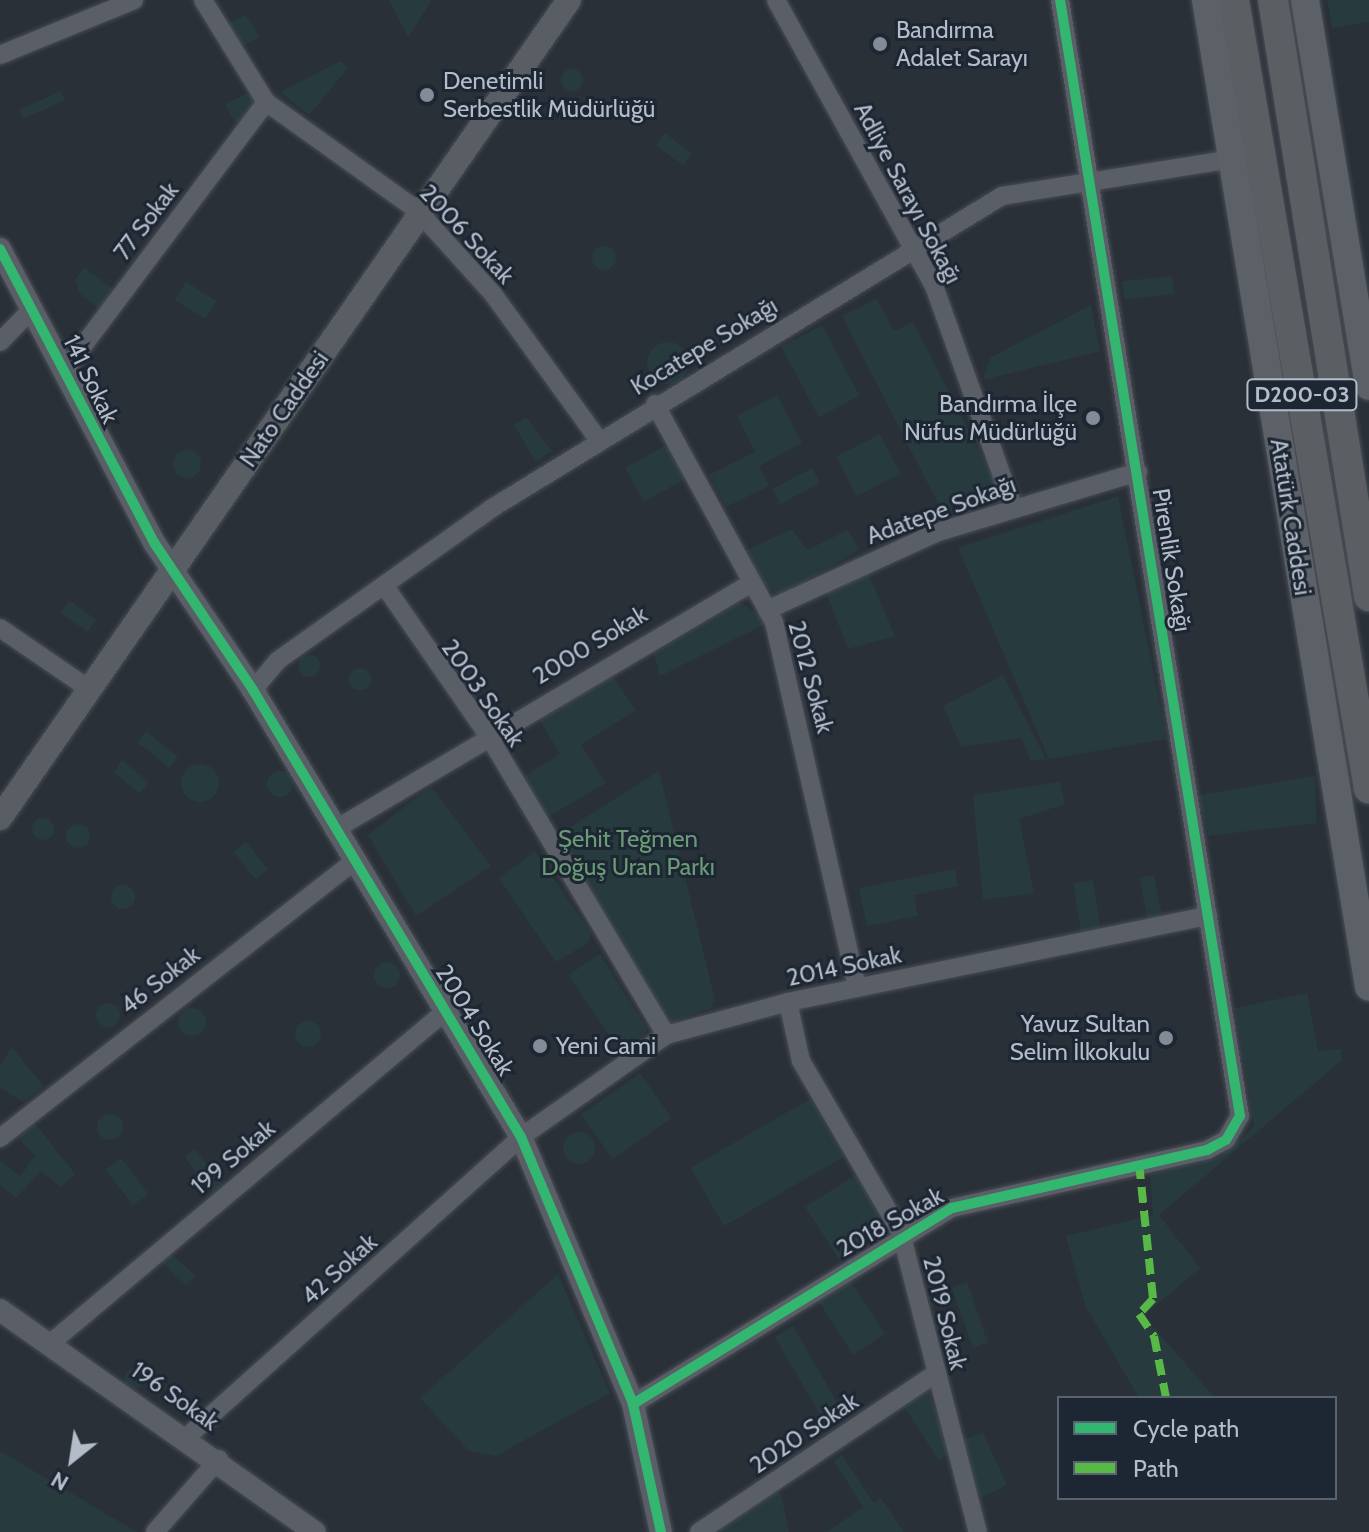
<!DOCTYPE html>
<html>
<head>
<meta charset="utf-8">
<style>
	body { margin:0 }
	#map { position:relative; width:1369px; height:1532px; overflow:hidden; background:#2a3038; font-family:Cabin,sans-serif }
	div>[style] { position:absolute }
	.green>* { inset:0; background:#273a3e; transform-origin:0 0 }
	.round { border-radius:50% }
	.roads { filter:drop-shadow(0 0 2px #484c53) drop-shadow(0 0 2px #484c53) }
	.minor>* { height:18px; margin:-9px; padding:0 9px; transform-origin:9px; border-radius:9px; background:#5a5e66 }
	.tertiary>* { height:22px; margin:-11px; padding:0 11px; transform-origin:11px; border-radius:11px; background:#5a5e66 }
	.secondary>* { height:24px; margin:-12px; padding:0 12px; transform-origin:12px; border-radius:12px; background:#595d64 }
	.primary>* { height:28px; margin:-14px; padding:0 14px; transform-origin:14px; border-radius:14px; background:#5c6168 }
	.trunk>* { height:30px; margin:-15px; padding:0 15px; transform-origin:15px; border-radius:15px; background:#5b5f64 }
	.quiet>* { height:8px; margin-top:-4px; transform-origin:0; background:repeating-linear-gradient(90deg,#58b947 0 16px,transparent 0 24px) }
	.cycleway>* { height:10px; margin:-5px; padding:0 5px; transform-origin:5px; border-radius:5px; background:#33b770 }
	.dots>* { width:22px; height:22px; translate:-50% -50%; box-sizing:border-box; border:4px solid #1d2633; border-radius:50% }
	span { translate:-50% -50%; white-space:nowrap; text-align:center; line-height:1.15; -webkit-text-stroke:6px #1d2633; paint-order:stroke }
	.shield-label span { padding:2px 6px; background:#1d2633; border:2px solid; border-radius:6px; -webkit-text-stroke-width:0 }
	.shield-label { font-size:22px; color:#b4bcc9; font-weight:700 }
	.poi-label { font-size:24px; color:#b4bcc9 }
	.left { translate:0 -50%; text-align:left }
	.right { translate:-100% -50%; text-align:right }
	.street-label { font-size:24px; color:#b4bcc9 }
	.park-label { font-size:24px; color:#6b9a76 }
	.legend { position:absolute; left:1057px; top:1396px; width:280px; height:104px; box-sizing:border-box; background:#1d2633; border:2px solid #59626f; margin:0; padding:10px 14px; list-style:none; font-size:24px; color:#b4bcc9 }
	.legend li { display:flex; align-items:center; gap:16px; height:40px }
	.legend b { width:40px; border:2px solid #59626f }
	.north { position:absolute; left:32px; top:1420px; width:80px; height:80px; -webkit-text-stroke:6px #1d2633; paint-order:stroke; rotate:210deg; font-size:22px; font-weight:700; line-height:32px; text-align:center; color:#b4bcc9 }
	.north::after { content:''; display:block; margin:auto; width:28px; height:36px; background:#b4bcc9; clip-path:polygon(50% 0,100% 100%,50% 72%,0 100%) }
</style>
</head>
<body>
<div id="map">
	<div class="green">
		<i style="clip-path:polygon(389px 0,432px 0,408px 37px)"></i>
		<i style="clip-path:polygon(1327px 0,1369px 0,1369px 22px,1332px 28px)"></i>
		<i style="clip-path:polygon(246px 15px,260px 37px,237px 49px,222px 25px)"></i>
		<i style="clip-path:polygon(340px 61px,348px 68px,309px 115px,280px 92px)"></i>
		<i class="round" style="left:561px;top:69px;width:22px;height:22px"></i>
		<i style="left:61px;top:91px;width:10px;height:46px;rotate:66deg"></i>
		<i style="clip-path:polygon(250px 92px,255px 101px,236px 125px,225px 104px)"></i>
		<i style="left:665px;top:133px;width:34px;height:15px;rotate:37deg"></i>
		<i class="round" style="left:592px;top:246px;width:24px;height:24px"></i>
		<i style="clip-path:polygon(84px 267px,114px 290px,99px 309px,79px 293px,75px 280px)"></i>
		<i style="left:1172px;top:276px;width:18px;height:50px;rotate:84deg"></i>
		<i style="left:186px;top:282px;width:36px;height:21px;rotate:32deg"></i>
		<i style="clip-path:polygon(877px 299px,894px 331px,913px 322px,998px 487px,944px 515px,842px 316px)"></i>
		<i style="clip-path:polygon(1091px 305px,1100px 351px,983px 380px,990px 358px)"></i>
		<i style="left:822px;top:325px;width:80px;height:46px;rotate:62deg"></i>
		<i class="round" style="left:647px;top:342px;width:42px;height:42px"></i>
		<i style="clip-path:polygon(777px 395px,802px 443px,759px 466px,769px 486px,726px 507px,709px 475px,755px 452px,737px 416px)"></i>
		<i style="clip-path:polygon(526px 417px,552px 451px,536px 462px,514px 425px)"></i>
		<i style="left:880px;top:434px;width:45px;height:49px;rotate:63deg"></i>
		<i style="left:668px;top:444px;width:39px;height:49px;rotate:61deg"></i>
		<i class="round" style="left:173px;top:450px;width:28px;height:28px"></i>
		<i style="left:812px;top:468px;width:17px;height:45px;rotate:62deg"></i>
		<i style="clip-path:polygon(1118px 496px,1167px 739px,1049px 759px,958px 548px)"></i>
		<i style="clip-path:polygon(792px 529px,807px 550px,848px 530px,859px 550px,781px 595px,766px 588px,746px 551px)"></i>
		<i style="clip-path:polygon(868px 573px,895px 636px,848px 649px,826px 592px)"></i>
		<i style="left:69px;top:600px;width:34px;height:15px;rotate:36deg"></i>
		<i style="clip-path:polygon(741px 602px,767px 623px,660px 676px,654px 653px)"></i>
		<i class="round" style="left:298px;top:655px;width:22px;height:22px"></i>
		<i class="round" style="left:349px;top:668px;width:22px;height:22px"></i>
		<i style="clip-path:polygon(610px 673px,636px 710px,581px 745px,606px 783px,548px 817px,523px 777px,560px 754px,537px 716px)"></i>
		<i style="clip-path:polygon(1003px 675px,1046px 759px,1031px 761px,1021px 738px,961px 747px,943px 706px)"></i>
		<i style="left:146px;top:731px;width:41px;height:14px;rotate:39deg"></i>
		<i style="clip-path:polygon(122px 760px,149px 783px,139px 793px,114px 773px)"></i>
		<i class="round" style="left:181px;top:764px;width:38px;height:38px"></i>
		<i style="clip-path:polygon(659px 771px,715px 1000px,711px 1008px,668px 1024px,559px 834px)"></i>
		<i class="round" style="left:267px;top:771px;width:26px;height:26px"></i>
		<i style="clip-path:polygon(1315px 776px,1316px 823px,1208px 836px,1199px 795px)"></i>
		<i style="clip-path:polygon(1060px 782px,1065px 804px,1019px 819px,1034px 893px,983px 900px,973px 795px)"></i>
		<i style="clip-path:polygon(431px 786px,491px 866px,416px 916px,368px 835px)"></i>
		<i class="round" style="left:32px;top:818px;width:22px;height:22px"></i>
		<i class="round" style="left:66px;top:824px;width:24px;height:24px"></i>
		<i style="left:246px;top:842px;width:35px;height:16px;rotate:51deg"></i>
		<i style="clip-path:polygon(535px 851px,591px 933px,588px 943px,556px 962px,499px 878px)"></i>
		<i style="clip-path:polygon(955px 869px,958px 886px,914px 895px,918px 916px,867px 926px,859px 888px)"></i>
		<i style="left:1154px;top:875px;width:42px;height:15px;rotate:79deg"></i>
		<i style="left:1093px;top:880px;width:51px;height:20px;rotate:81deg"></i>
		<i class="round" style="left:111px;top:885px;width:24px;height:24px"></i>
		<i style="clip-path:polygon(600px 954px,648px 1030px,623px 1055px,568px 975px)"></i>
		<i class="round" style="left:374px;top:962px;width:26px;height:26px"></i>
		<i style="clip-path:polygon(1307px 993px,1318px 1051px,1341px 1049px,1342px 1060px,1159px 1215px,1200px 1268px,1144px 1316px,1215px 1398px,1139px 1398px,1085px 1305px,1066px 1236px,1153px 1215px,1150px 1174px,1218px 1158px,1248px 1133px,1254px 1125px,1235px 1008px)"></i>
		<i class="round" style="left:96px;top:1003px;width:24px;height:24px"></i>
		<i class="round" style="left:178px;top:1008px;width:28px;height:28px"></i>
		<i class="round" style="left:295px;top:1021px;width:26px;height:26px"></i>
		<i style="clip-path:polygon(12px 1047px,44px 1087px,23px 1102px,0 1088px,0 1066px)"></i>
		<i style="left:640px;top:1073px;width:55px;height:72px;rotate:55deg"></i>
		<i style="left:810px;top:1099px;width:67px;height:138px;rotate:60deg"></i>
		<i class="round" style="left:97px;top:1114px;width:26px;height:26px"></i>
		<i style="clip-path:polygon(34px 1122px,75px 1174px,61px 1187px,41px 1171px,16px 1198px,0 1185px,0 1161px,20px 1176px,35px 1156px,18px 1138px)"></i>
		<i class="round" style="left:563px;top:1132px;width:32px;height:32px"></i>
		<i style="left:195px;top:1149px;width:46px;height:13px;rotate:52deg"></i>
		<i style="left:121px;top:1158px;width:45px;height:19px;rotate:53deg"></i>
		<i style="clip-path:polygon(857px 1174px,884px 1226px,839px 1259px,805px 1207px)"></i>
		<i style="clip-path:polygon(171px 1254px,196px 1276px,186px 1285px,161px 1262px)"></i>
		<i style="clip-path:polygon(558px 1274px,610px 1393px,496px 1456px,469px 1451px,420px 1398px)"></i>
		<i style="left:848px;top:1277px;width:68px;height:38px;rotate:57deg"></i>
		<i style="left:967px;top:1282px;width:64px;height:16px;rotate:71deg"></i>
		<i style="left:793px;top:1326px;width:107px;height:21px;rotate:60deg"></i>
		<i class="round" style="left:124px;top:1369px;width:20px;height:20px"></i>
		<i style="clip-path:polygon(928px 1390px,949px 1453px,939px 1461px,903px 1405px)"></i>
		<i style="clip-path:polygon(983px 1433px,1007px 1485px,981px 1498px,959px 1441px)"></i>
		<i style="clip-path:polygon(0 1451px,137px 1532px,0 1532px)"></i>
		<i style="clip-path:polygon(842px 1455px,874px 1503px,881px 1498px,904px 1532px,827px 1532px,863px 1507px,834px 1461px)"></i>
		<i style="clip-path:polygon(769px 1490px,781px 1494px,789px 1532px,714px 1532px)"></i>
	</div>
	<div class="roads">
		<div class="minor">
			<i style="left:203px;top:0;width:120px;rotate:58.3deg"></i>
			<i style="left:266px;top:102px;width:187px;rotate:35.6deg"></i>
			<i style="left:418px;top:211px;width:112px;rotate:47.9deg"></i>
			<i style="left:493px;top:294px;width:179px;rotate:54.1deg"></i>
			<i style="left:776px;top:0;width:327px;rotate:61.1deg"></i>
			<i style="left:934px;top:286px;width:235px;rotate:70.3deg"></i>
			<i style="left:0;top:55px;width:145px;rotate:-22.3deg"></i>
			<i style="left:0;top:342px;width:47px;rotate:-45.9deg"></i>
			<i style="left:65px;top:370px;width:335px;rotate:-53.1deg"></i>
			<i style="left:655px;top:404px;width:248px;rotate:61.4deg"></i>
			<i style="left:774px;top:622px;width:374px;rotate:77.2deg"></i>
			<i style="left:384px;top:585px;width:183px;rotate:55.3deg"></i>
			<i style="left:488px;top:735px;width:349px;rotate:59.3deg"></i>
			<i style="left:767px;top:610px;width:188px;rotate:-24.5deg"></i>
			<i style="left:938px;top:532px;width:209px;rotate:-16.7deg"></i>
			<i style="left:0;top:628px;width:108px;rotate:34.4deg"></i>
			<i style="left:253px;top:690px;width:38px;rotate:-50deg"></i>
			<i style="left:277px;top:661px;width:264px;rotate:-35.4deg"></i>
			<i style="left:492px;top:508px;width:598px;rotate:-31.46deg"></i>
			<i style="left:1002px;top:196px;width:233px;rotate:-9.1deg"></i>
			<i style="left:334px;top:830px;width:485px;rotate:-30.6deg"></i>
			<i style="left:788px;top:1002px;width:60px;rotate:77.6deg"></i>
			<i style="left:801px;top:1061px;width:199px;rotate:59.8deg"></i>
			<i style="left:901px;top:1233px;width:309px;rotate:75.6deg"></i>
			<i style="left:0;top:1138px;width:448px;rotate:-38deg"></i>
			<i style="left:52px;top:1342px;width:516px;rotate:-40.05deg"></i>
			<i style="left:633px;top:1404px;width:374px;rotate:-31.6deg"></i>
			<i style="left:952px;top:1208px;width:262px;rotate:-12.8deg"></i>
			<i style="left:1207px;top:1150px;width:21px;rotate:-28deg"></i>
			<i style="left:1226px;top:1140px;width:28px;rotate:-60deg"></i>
			<i style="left:1240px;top:1116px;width:1130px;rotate:-99.16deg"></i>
			<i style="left:188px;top:1436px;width:448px;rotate:-41.9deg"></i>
			<i style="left:521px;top:1137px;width:177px;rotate:-35.1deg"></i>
			<i style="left:666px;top:1035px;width:126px;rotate:-15.1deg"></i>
			<i style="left:788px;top:1002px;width:429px;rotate:-11.6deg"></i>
			<i style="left:155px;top:1532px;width:97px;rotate:-48.8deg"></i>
			<i style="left:699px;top:1532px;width:284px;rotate:-33.8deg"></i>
		</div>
		<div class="tertiary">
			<i style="left:0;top:249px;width:333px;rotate:62.3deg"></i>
			<i style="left:155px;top:544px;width:176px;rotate:56.1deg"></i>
			<i style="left:253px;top:690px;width:521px;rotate:59.06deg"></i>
			<i style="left:521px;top:1137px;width:290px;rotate:67.2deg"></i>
			<i style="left:633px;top:1404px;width:131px;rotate:77.7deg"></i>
			<i style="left:0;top:1310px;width:385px;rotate:35.2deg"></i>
		</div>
		<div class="secondary">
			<i style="left:0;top:818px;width:996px;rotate:-55.18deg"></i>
		</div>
		<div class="primary">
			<i style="left:1206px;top:0;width:1000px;rotate:80.62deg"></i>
			<i style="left:1305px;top:0;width:391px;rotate:80.6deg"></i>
		</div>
		<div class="trunk">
			<i style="left:1234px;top:0;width:800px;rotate:80.29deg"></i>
			<i style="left:1273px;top:0;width:604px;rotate:80.85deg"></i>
		</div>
	</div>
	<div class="quiet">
		<i style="left:1139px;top:1163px;width:137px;rotate:84.1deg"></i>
		<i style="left:1153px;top:1299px;width:21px;rotate:133deg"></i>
		<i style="left:1139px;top:1314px;width:27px;rotate:56deg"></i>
		<i style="left:1154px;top:1336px;width:63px;rotate:79deg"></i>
	</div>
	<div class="cycleway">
		<i style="left:0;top:249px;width:333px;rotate:62.3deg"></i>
		<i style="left:155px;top:544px;width:176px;rotate:56.1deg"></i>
		<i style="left:253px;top:690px;width:521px;rotate:59.06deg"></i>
		<i style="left:521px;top:1137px;width:290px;rotate:67.2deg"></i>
		<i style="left:633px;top:1404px;width:131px;rotate:77.7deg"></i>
		<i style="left:633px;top:1404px;width:374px;rotate:-31.6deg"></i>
		<i style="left:952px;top:1208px;width:262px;rotate:-12.8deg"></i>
		<i style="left:1207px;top:1150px;width:21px;rotate:-28deg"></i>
		<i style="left:1226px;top:1140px;width:28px;rotate:-60deg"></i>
		<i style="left:1240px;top:1116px;width:1130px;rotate:-99.16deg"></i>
	</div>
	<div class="dots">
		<i style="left:880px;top:44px;background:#848b96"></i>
		<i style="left:427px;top:95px;background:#848b96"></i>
		<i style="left:1093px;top:418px;background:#848b96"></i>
		<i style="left:1166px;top:1038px;background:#848b96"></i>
		<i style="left:540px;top:1046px;background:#848b96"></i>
	</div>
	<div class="shield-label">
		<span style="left:1302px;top:395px">D200-03</span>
	</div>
	<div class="poi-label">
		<span class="left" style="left:896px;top:44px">Bandırma<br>Adalet Sarayı</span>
		<span class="left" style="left:443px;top:95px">Denetimli<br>Serbestlik Müdürlüğü</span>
		<span class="right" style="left:1077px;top:418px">Bandırma İlçe<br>Nüfus Müdürlüğü</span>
		<span class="right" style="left:1150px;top:1038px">Yavuz Sultan<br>Selim İlkokulu</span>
		<span class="left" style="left:556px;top:1046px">Yeni Cami</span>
	</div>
	<div class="street-label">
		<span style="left:908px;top:193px;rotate:62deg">Adliye Sarayı Sokağı</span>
		<span style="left:146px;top:221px;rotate:-53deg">77 Sokak</span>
		<span style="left:467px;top:234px;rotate:47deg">2006 Sokak</span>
		<span style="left:704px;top:346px;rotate:-31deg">Kocatepe Sokağı</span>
		<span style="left:91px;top:379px;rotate:64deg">141 Sokak</span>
		<span style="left:284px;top:409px;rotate:-55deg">Nato Caddesi</span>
		<span style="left:941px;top:510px;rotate:-20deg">Adatepe Sokağı</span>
		<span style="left:1291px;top:517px;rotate:81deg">Atatürk Caddesi</span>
		<span style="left:1172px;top:560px;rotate:81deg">Pirenlik Sokağı</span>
		<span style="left:590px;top:645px;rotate:-31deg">2000 Sokak</span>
		<span style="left:811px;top:677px;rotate:75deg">2012 Sokak</span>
		<span style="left:483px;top:693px;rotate:55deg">2003 Sokak</span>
		<span style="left:844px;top:966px;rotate:-12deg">2014 Sokak</span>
		<span style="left:160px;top:980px;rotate:-38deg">46 Sokak</span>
		<span style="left:475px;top:1020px;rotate:58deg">2004 Sokak</span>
		<span style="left:233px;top:1157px;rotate:-40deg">199 Sokak</span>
		<span style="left:890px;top:1222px;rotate:-29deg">2018 Sokak</span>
		<span style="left:339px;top:1269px;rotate:-42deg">42 Sokak</span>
		<span style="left:945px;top:1313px;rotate:76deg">2019 Sokak</span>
		<span style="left:175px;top:1396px;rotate:35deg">196 Sokak</span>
		<span style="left:804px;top:1433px;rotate:-34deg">2020 Sokak</span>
	</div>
	<div class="park-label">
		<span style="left:628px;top:853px">Şehit Teğmen<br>Doğuş Uran Parkı</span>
	</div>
	<ul class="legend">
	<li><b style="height:10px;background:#33b770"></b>Cycle path</li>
	<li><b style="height:10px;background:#58b947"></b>Path</li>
	</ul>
	<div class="north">N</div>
</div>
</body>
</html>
